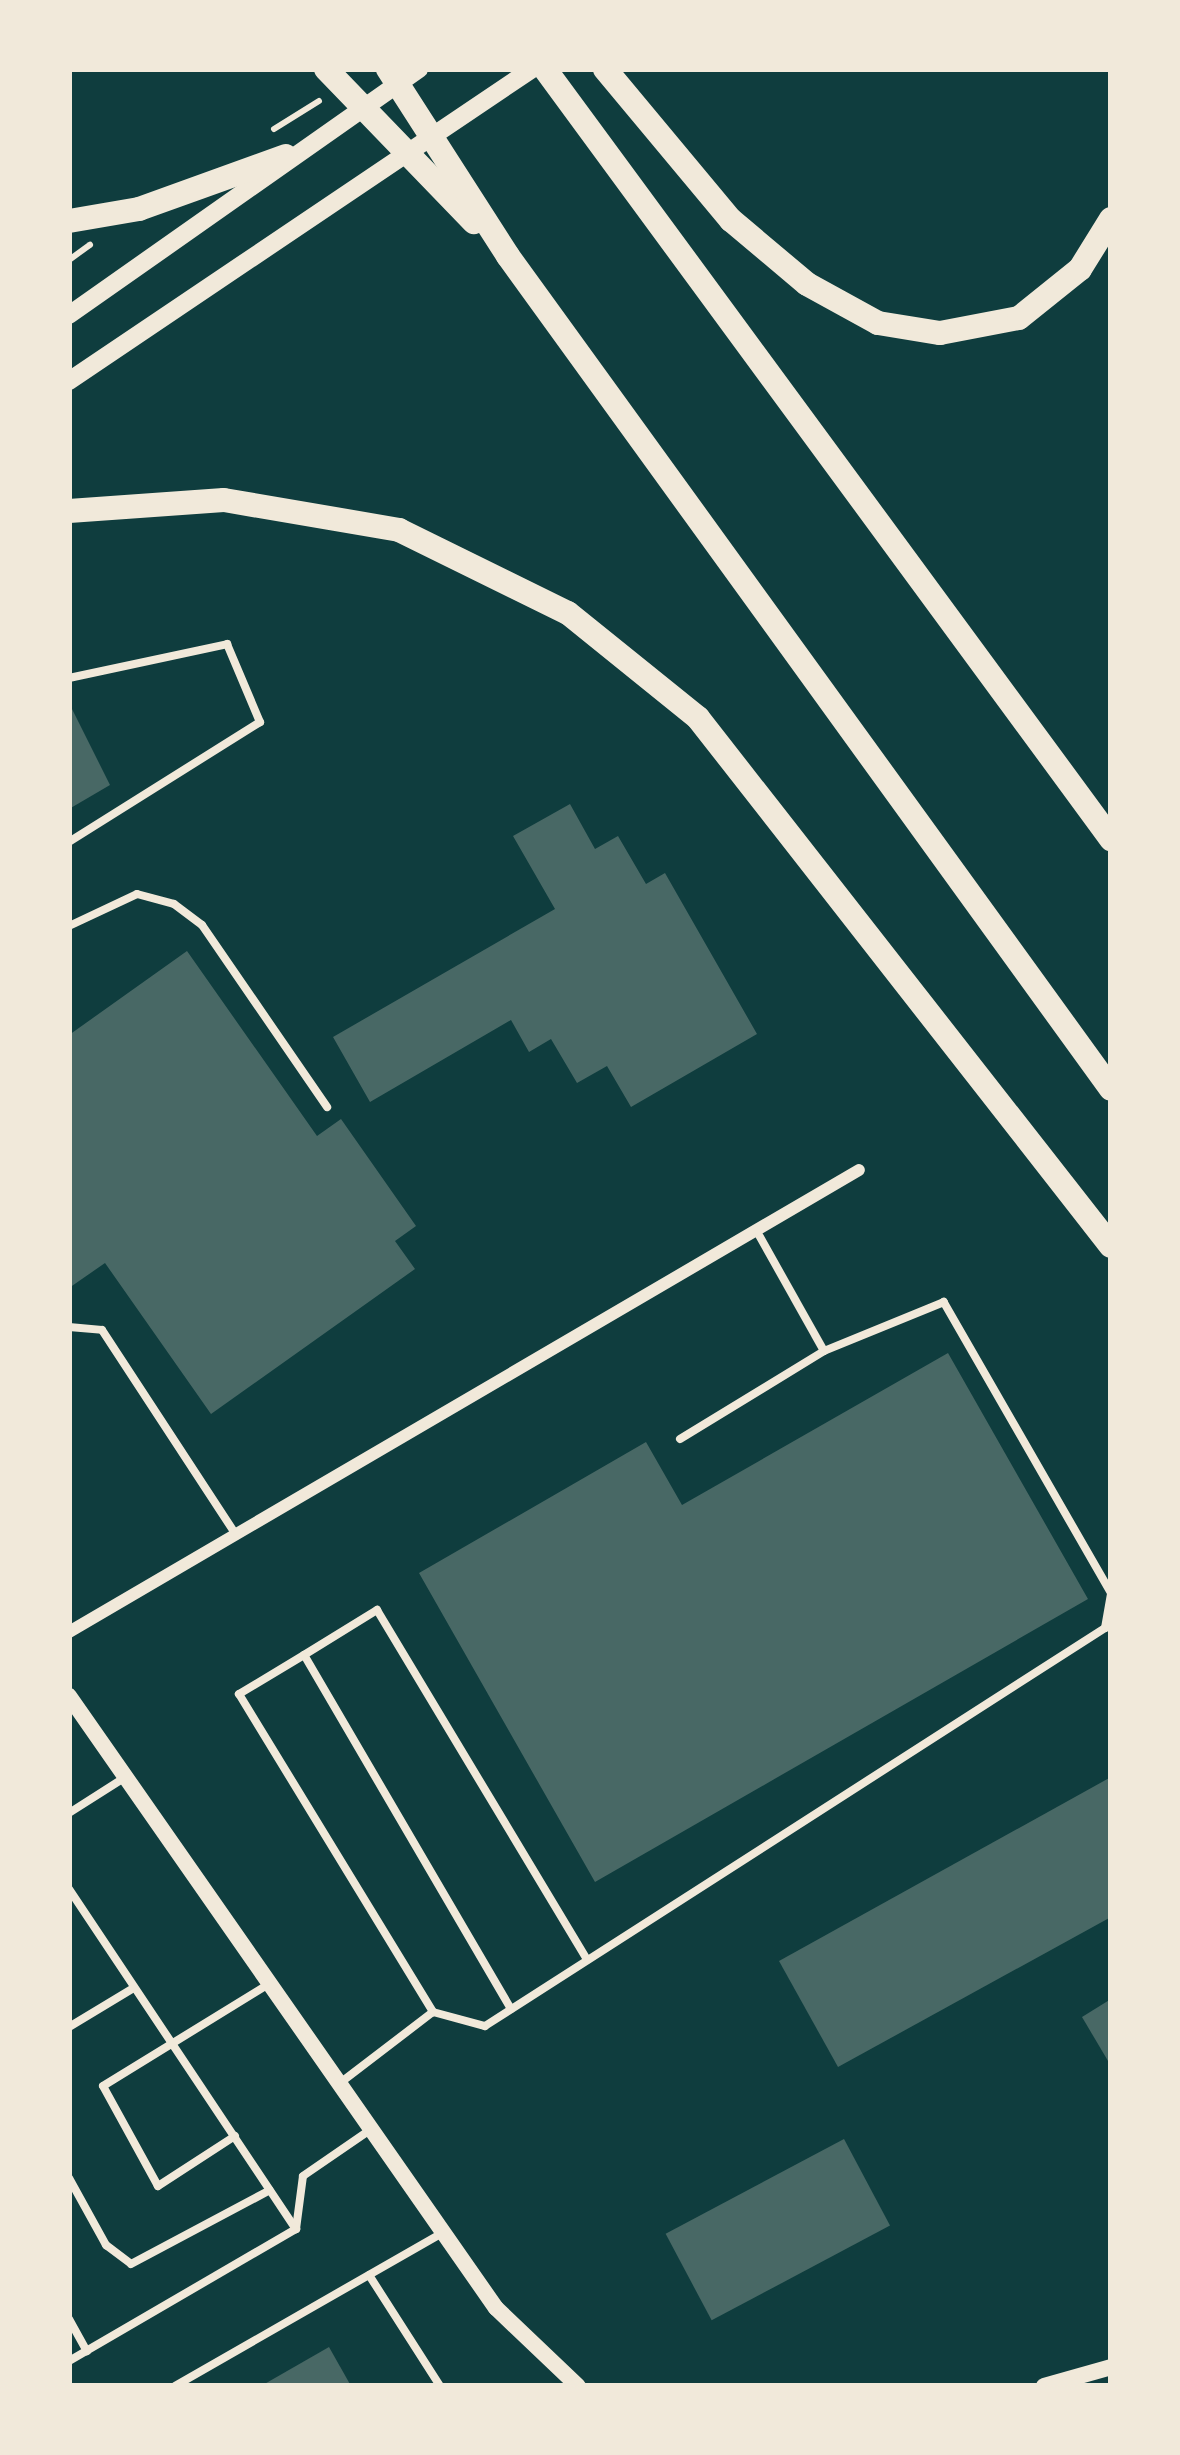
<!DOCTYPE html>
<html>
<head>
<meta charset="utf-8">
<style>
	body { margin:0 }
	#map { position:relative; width:1180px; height:2455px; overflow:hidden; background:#0f3d3e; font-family:Overpass,sans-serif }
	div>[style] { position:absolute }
	.building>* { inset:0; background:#486865; transform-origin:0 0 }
	.path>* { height:6px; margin:-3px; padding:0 3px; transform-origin:3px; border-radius:3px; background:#f1e9da }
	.service>* { height:8px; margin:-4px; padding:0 4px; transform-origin:4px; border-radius:4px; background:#f1e9da }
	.minor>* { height:12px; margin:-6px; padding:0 6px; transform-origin:6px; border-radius:6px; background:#f1e9da }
	.tertiary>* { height:16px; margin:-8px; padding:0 8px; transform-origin:8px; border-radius:8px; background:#f1e9da }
	.secondary>* { height:18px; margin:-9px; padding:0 9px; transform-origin:9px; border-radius:9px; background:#f1e9da }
	.motorway>* { height:24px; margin:-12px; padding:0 12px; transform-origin:12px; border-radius:12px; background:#f1e9da }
	span { translate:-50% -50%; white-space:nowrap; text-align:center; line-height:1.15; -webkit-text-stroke:9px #f1e9da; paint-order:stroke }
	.frame { position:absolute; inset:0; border:72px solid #f1e9da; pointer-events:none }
</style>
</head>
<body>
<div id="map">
	<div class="building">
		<i style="clip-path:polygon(69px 703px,110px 785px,69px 809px)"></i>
		<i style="clip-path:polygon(570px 804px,595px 849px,618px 836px,646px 884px,665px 873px,757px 1034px,631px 1107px,607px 1066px,577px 1083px,551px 1039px,529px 1052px,511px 1020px,370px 1102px,333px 1037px,555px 909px,513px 836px)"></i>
		<i style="clip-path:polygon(187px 951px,317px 1136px,341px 1119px,416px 1226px,395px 1241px,415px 1269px,211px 1414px,105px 1263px,69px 1288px,69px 1035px)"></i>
		<i style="clip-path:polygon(948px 1353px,1088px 1599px,595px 1882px,419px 1573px,646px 1442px,682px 1505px)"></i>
		<i style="clip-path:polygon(1111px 1777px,1111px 1917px,838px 2067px,779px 1961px)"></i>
		<i style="clip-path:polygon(1111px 1999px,1111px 2066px,1082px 2017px)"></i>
		<i style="left:844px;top:2139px;width:98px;height:202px;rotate:62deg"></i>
		<i style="clip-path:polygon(329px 2347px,351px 2386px,261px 2386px)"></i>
	</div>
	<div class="path">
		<i style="left:274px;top:129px;width:53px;rotate:-31.9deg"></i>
		<i style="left:69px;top:260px;width:26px;rotate:-36deg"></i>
	</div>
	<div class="service">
		<i style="left:69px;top:678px;width:162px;rotate:-12.1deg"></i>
		<i style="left:227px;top:644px;width:85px;rotate:67.1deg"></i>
		<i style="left:260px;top:722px;width:226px;rotate:147.9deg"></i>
		<i style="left:69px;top:926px;width:75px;rotate:-25.2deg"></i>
		<i style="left:137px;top:894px;width:38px;rotate:15deg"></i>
		<i style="left:174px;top:904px;width:35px;rotate:37deg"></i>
		<i style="left:202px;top:925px;width:221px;rotate:55.5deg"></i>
		<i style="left:69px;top:1327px;width:33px;rotate:5deg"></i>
		<i style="left:102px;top:1330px;width:243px;rotate:56.8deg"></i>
		<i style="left:680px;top:1439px;width:169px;rotate:-31.4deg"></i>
		<i style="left:304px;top:1655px;width:76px;rotate:149deg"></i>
		<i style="left:239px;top:1694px;width:373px;rotate:58.6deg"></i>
		<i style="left:69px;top:1813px;width:65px;rotate:-32.5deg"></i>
		<i style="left:69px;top:1889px;width:409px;rotate:56.3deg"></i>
		<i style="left:511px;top:2009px;width:410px;rotate:-120.3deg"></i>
		<i style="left:304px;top:1655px;width:86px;rotate:-31.7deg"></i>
		<i style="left:377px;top:1610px;width:408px;rotate:59deg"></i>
		<i style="left:69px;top:2027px;width:74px;rotate:-31.1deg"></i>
		<i style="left:340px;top:2083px;width:117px;rotate:-37.4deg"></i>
		<i style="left:433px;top:2012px;width:54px;rotate:15.1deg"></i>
		<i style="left:485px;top:2026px;width:737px;rotate:-32.7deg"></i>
		<i style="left:1105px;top:1628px;width:36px;rotate:-80deg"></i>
		<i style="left:1111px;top:1593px;width:336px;rotate:-119.9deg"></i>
		<i style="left:944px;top:1302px;width:130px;rotate:157.8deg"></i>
		<i style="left:824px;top:1351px;width:139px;rotate:-119.3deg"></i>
		<i style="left:235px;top:2136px;width:92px;rotate:147deg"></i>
		<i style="left:158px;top:2186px;width:114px;rotate:-118.8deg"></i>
		<i style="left:103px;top:2086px;width:193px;rotate:-31.6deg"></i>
		<i style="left:69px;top:2178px;width:77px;rotate:61.1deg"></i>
		<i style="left:106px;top:2245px;width:31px;rotate:37deg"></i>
		<i style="left:131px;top:2264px;width:157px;rotate:-28deg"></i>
		<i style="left:369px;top:2275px;width:132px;rotate:57.4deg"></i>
		<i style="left:69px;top:2319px;width:37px;rotate:61deg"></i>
		<i style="left:69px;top:2361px;width:263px;rotate:-30.2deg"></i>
		<i style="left:296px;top:2229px;width:53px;rotate:-82.5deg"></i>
		<i style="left:303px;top:2176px;width:81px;rotate:-34.5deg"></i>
		<i style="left:175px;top:2386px;width:310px;rotate:-29.8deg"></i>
	</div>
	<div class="minor">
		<i style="left:69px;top:1632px;width:915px;rotate:-30.32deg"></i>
	</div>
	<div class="tertiary">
		<i style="left:69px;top:1696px;width:746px;rotate:55.1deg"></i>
		<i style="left:496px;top:2308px;width:113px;rotate:43.6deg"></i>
		<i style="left:1044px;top:2386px;width:70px;rotate:-15.8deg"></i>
	</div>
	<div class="secondary">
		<i style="left:69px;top:315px;width:428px;rotate:-35.1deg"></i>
		<i style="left:69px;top:381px;width:558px;rotate:-33.97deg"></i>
	</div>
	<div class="motorway">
		<i style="left:326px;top:69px;width:213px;rotate:46deg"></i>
		<i style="left:388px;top:69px;width:222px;rotate:57.3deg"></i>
		<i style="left:508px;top:256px;width:1028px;rotate:54.1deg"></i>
		<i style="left:545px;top:69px;width:956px;rotate:53.68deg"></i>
		<i style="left:605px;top:69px;width:197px;rotate:50.2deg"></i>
		<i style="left:731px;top:220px;width:99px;rotate:40.1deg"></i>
		<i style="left:807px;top:284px;width:81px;rotate:28.8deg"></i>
		<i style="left:878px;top:323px;width:63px;rotate:9.2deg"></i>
		<i style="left:940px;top:333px;width:80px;rotate:-10.8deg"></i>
		<i style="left:1019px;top:318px;width:78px;rotate:-38.8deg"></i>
		<i style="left:1080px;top:269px;width:59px;rotate:-58.2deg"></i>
		<i style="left:69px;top:221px;width:71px;rotate:-9.7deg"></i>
		<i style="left:139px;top:209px;width:156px;rotate:-19.8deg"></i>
		<i style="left:69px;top:511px;width:155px;rotate:-4.1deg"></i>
		<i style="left:224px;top:500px;width:178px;rotate:9.7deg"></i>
		<i style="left:399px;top:530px;width:188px;rotate:26.2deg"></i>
		<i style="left:568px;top:613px;width:167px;rotate:38.9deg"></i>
		<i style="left:698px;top:718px;width:670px;rotate:51.97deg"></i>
	</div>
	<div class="frame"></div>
</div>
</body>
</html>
